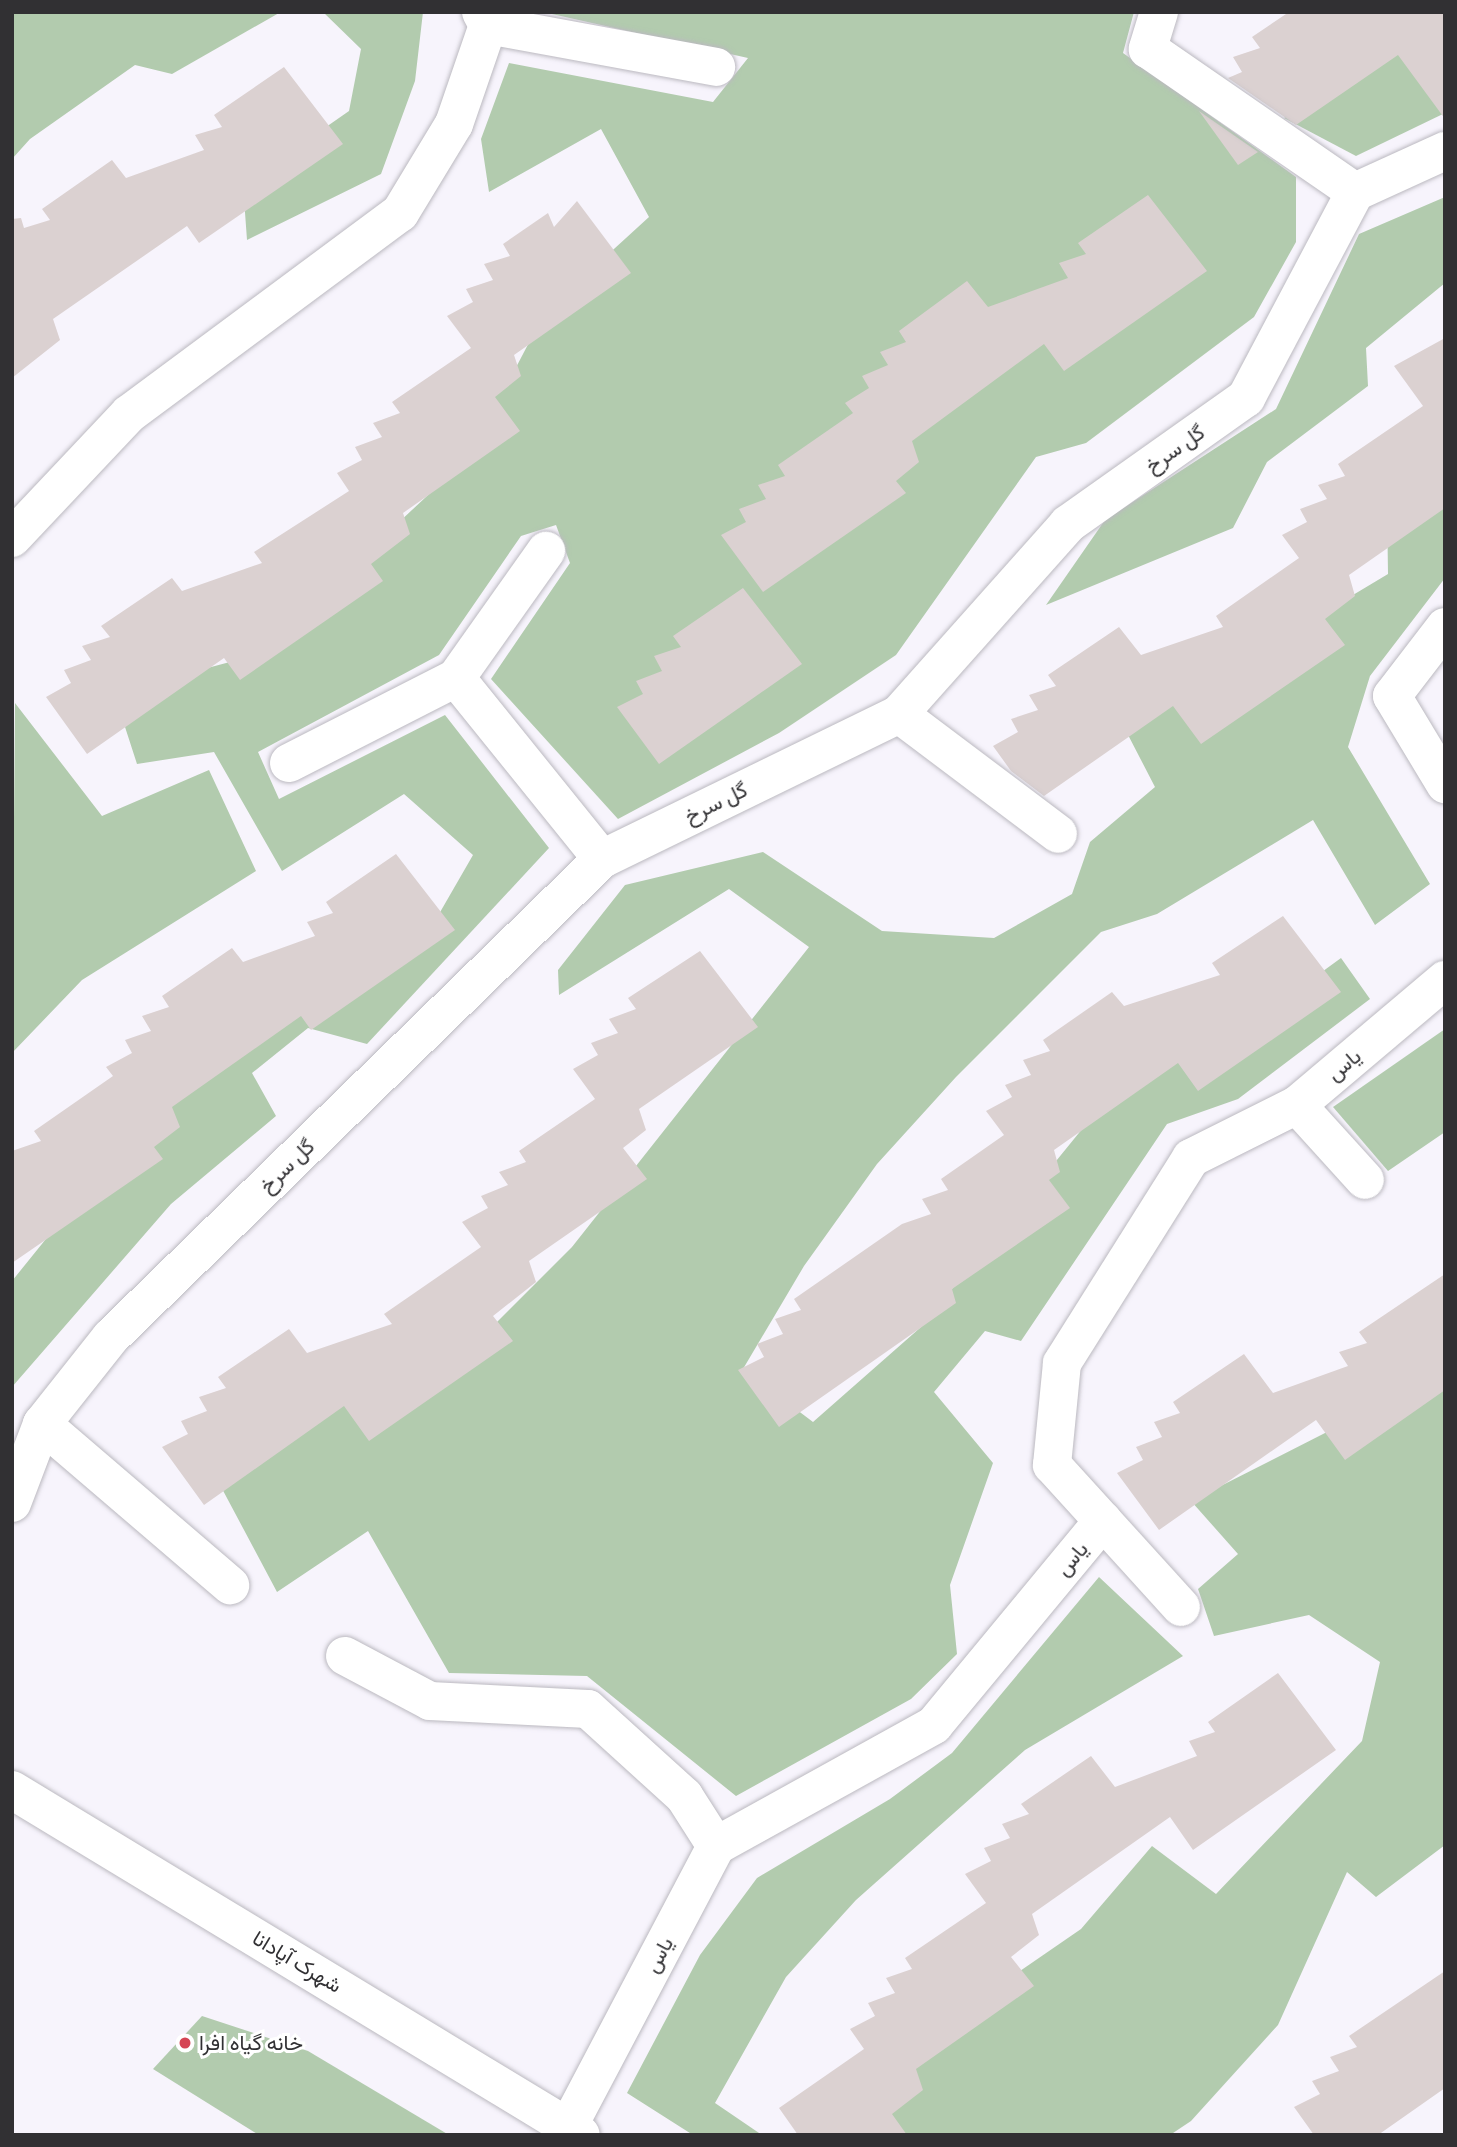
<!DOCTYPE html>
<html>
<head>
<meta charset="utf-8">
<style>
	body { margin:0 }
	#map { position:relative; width:1457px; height:2147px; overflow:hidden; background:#f7f4fc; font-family:Cabin,Vazirmatn,sans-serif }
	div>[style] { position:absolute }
	.green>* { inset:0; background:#b2cbae }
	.building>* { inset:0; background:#dbd1d1 }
	.roads { filter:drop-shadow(0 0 2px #bbb9c0) drop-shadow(0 0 2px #bbb9c0) }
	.street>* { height:38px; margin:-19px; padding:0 19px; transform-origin:19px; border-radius:19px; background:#fff }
	.dots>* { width:19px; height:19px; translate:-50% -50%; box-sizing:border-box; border:4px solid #fff; border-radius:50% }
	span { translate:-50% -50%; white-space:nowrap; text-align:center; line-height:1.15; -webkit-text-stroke:6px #fff; paint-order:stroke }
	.street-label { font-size:21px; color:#313033 }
	.poi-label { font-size:21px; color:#313033 }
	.left { translate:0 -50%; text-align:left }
	.frame { position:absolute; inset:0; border:14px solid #313033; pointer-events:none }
</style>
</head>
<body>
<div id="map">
	<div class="green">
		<i style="clip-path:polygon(12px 12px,289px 12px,279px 13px,172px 74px,135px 65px,30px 139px,12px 159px)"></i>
		<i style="clip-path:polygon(323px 12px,423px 12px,415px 81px,381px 174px,247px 240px,243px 185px,349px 111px,361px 49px)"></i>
		<i style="clip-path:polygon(543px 12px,1134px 12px,1123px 53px,1296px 177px,1296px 242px,1254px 317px,1086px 443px,1036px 457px,896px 655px,779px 733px,618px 819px,491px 679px,570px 563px,556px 525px,521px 536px,439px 655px,258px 752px,279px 799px,445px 715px,549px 848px,367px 1044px,308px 1028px,252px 1073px,276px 1116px,171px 1204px,12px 1387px,12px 1281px,201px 1047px,439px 914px,473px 855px,404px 794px,282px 871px,214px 752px,137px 764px,114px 693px,282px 648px,350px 568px,443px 481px,454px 437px,512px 375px,545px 312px,649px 217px,601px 129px,489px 192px,481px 139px,509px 63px,713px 102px,748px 58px)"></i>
		<i style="clip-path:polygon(1445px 18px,1445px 113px,1356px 156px,1284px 118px)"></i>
		<i style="clip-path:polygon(1445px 197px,1445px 283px,1366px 348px,1368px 386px,1267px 462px,1233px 528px,1046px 605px,1105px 520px,1276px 409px,1359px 234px)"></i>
		<i style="clip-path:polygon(1445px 460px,1445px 578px,1370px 676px,1348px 747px,1430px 884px,1375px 925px,1313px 820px,1157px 914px,1101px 932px,956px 1077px,877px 1164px,804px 1266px,743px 1369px,813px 1422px,921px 1327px,1122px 1080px,1226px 1042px,1341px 958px,1370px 999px,1238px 1099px,1167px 1124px,1021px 1341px,985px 1331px,934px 1392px,993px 1463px,950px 1585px,957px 1654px,911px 1699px,736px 1796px,587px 1676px,449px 1673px,368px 1531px,277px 1592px,211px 1468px,479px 1340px,572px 1247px,809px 947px,729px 889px,559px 995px,558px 970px,625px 885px,763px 852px,882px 931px,994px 938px,1072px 894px,1090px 842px,1155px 787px,1126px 731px,1388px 574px,1387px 505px)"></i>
		<i style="clip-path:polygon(15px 703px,102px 816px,209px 770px,256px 871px,82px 980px,12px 1053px)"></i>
		<i style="clip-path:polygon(1445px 1029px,1445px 1132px,1388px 1171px,1333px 1107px)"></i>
		<i style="clip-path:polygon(1445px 1346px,1445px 1845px,1376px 1897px,1347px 1872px,1278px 2025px,1191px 2121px,1170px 2135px,859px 2135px,911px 2046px,1081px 1929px,1152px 1846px,1216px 1894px,1362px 1741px,1380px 1662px,1309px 1615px,1214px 1636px,1198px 1589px,1238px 1554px,1191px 1501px,1325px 1433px)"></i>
		<i style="clip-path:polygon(1099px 1577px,1183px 1656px,1025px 1750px,856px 1900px,786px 1977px,715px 2103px,762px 2135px,693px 2135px,627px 2093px,700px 1955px,757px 1878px,890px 1799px,952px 1753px)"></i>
		<i style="clip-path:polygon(202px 2016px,308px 2051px,449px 2135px,259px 2135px,153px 2069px)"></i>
	</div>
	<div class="building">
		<i style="clip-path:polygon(1289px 12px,1445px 12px,1445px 119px,1398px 55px,1296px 125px,1228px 78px,1242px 72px,1233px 57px,1260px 48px,1252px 37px)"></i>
		<i style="clip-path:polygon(284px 67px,343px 144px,199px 243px,187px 226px,53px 319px,60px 340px,12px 378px,12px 219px,21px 218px,24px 228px,50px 220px,42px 209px,112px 160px,126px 178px,204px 150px,195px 135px,222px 127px,214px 115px)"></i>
		<i style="clip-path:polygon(1199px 111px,1258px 152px,1238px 165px)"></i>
		<i style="clip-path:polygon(1148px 195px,1207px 271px,1064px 371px,1044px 344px,912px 441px,919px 462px,896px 481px,906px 493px,763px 592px,721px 535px,746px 522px,739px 509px,766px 499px,758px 485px,785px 476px,778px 465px,853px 413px,845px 403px,869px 388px,862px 376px,888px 365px,880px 352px,906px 342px,899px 331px,967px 281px,988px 307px,1068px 278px,1059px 263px,1086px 254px,1078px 243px)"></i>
		<i style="clip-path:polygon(577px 201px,631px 273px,514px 355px,521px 376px,495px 397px,520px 431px,403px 513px,410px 534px,371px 564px,383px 581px,240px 680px,224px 658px,87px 754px,46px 697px,71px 683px,64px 670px,91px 660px,82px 646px,110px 637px,101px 626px,172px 578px,182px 591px,262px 563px,254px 552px,349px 491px,337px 473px,362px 460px,355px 447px,382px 437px,373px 423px,400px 413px,392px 402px,471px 348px,447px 316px,473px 302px,466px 289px,493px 280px,484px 264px,510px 256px,503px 244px,548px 213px,554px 227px)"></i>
		<i style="clip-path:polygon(1445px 338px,1445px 508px,1349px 575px,1355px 596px,1325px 619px,1345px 645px,1201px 744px,1173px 706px,1044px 796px,1011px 771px,993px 746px,1018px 732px,1011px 719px,1038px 710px,1029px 695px,1056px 686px,1048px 675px,1119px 627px,1141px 655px,1223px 627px,1216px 616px,1299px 558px,1282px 535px,1307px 522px,1300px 509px,1327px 499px,1318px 485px,1345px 476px,1338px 464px,1423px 406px,1394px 366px)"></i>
		<i style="clip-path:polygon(743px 588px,802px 664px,659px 764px,617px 707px,643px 694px,636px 681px,662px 671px,654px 656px,681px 647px,673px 636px)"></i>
		<i style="clip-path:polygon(396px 854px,455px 930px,311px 1030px,301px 1016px,172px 1107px,180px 1127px,154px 1147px,163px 1159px,12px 1263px,12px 1151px,41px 1141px,34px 1131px,113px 1076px,106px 1067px,132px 1053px,125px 1040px,151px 1031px,142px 1016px,169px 1007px,162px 996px,232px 948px,243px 962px,315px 936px,307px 922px,333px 913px,326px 902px)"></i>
		<i style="clip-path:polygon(1283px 916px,1341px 992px,1198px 1091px,1178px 1063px,1054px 1150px,1060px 1172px,1049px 1180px,1070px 1208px,952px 1289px,956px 1303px,779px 1427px,738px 1370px,764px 1357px,757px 1344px,783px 1334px,775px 1319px,801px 1310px,794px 1299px,902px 1224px,931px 1214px,922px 1199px,948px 1190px,941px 1179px,1004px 1135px,986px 1111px,1012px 1097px,1005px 1085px,1031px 1075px,1023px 1060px,1050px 1051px,1043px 1040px,1112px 992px,1124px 1006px,1220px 975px,1212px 963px)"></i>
		<i style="clip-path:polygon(700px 951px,758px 1027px,639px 1109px,646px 1130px,623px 1148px,647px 1179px,529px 1261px,536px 1282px,493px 1316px,513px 1341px,369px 1441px,344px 1406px,204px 1505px,162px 1447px,188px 1434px,181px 1421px,207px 1411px,199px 1397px,226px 1388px,218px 1377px,289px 1329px,307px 1353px,392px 1324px,384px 1314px,481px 1247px,462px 1222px,488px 1208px,481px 1196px,508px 1185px,499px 1172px,526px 1162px,519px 1151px,595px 1099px,573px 1069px,598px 1055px,591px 1043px,618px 1033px,609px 1019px,636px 1009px,628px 998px)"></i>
		<i style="clip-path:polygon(1445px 1274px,1445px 1390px,1345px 1460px,1316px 1420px,1159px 1530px,1117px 1473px,1143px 1460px,1136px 1447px,1162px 1437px,1154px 1422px,1180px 1413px,1173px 1402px,1244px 1354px,1273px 1393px,1348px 1366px,1339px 1352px,1367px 1343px,1359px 1332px)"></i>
		<i style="clip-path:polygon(1278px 1673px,1336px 1750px,1193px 1850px,1170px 1817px,1032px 1914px,1039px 1935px,1011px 1957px,1034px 1986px,916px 2069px,923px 2090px,892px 2114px,907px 2135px,798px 2135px,779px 2108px,864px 2049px,850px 2029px,875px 2016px,868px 2003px,895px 1993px,886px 1978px,912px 1969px,905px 1958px,986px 1903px,965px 1874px,991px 1861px,984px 1848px,1010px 1838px,1002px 1824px,1029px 1814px,1021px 1804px,1091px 1756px,1115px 1787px,1197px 1756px,1189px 1741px,1215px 1732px,1208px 1722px)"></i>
		<i style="clip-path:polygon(1445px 1971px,1445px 2088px,1378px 2135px,1314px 2135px,1294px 2107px,1320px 2094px,1312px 2081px,1339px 2071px,1330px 2057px,1357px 2047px,1349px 2036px)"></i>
	</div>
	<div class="roads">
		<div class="street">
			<i style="left:481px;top:12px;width:15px;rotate:62deg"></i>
			<i style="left:488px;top:25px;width:232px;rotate:10.4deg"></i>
			<i style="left:1159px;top:12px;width:39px;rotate:107deg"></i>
			<i style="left:1148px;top:49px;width:252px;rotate:34.6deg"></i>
			<i style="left:12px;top:538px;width:170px;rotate:-46.7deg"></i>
			<i style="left:129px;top:414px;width:337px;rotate:-36.6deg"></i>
			<i style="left:400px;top:213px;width:104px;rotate:-58.8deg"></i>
			<i style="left:454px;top:124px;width:105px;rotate:-71deg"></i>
			<i style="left:1445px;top:627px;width:87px;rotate:127.5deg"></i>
			<i style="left:1392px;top:696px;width:103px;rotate:58.9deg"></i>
			<i style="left:456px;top:678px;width:233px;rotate:51.1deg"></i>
			<i style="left:899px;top:714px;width:199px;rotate:37deg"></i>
			<i style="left:289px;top:763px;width:187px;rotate:-27deg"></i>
			<i style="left:456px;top:678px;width:156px;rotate:-54.7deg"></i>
			<i style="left:1297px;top:1105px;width:101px;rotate:47.8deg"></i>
			<i style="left:42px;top:1424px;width:248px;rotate:40.6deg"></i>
			<i style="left:12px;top:1503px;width:85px;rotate:-69.2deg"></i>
			<i style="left:42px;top:1424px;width:111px;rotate:-51.6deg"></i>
			<i style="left:111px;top:1337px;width:685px;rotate:-44.23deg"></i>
			<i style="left:602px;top:859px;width:331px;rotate:-26deg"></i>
			<i style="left:899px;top:714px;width:254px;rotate:-48.3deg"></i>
			<i style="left:1068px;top:524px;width:218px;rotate:-35.3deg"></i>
			<i style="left:1246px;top:398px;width:233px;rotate:-62.1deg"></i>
			<i style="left:1355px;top:192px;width:99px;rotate:-24.5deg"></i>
			<i style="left:1103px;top:1521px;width:116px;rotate:47.8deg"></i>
			<i style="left:345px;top:1656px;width:96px;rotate:27.9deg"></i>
			<i style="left:430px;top:1701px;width:158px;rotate:2.9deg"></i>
			<i style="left:588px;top:1709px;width:130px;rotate:42.2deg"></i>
			<i style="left:684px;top:1796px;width:59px;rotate:57.4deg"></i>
			<i style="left:12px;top:1790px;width:665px;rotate:31.23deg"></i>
			<i style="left:568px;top:2127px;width:318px;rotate:-62.2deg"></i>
			<i style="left:716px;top:1846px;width:249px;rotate:-29deg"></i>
			<i style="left:934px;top:1725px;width:265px;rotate:-50.4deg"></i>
			<i style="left:1103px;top:1521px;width:76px;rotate:-132.3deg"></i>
			<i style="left:1052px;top:1465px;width:102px;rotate:-84.4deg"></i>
			<i style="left:1062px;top:1363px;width:242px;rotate:-57.8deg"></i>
			<i style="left:1191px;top:1158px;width:119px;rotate:-26.6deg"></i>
			<i style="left:1297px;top:1105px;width:194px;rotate:-40.2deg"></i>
		</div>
	</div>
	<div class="dots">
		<i style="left:185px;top:2043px;background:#d54554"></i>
	</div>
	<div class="street-label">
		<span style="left:1175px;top:449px;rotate:-35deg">گل سرخ</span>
		<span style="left:716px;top:803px;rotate:-26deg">گل سرخ</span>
		<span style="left:1344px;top:1065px;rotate:-40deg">یاس</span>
		<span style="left:287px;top:1166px;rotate:-44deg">گل سرخ</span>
		<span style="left:1072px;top:1559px;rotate:-50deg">یاس</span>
		<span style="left:659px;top:1955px;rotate:-62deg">یاس</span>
		<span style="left:297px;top:1962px;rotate:31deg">شهرک آپادانا</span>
	</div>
	<div class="poi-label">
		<span class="left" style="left:199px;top:2043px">خانه گیاه افرا</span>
	</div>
	<div class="frame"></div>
</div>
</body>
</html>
